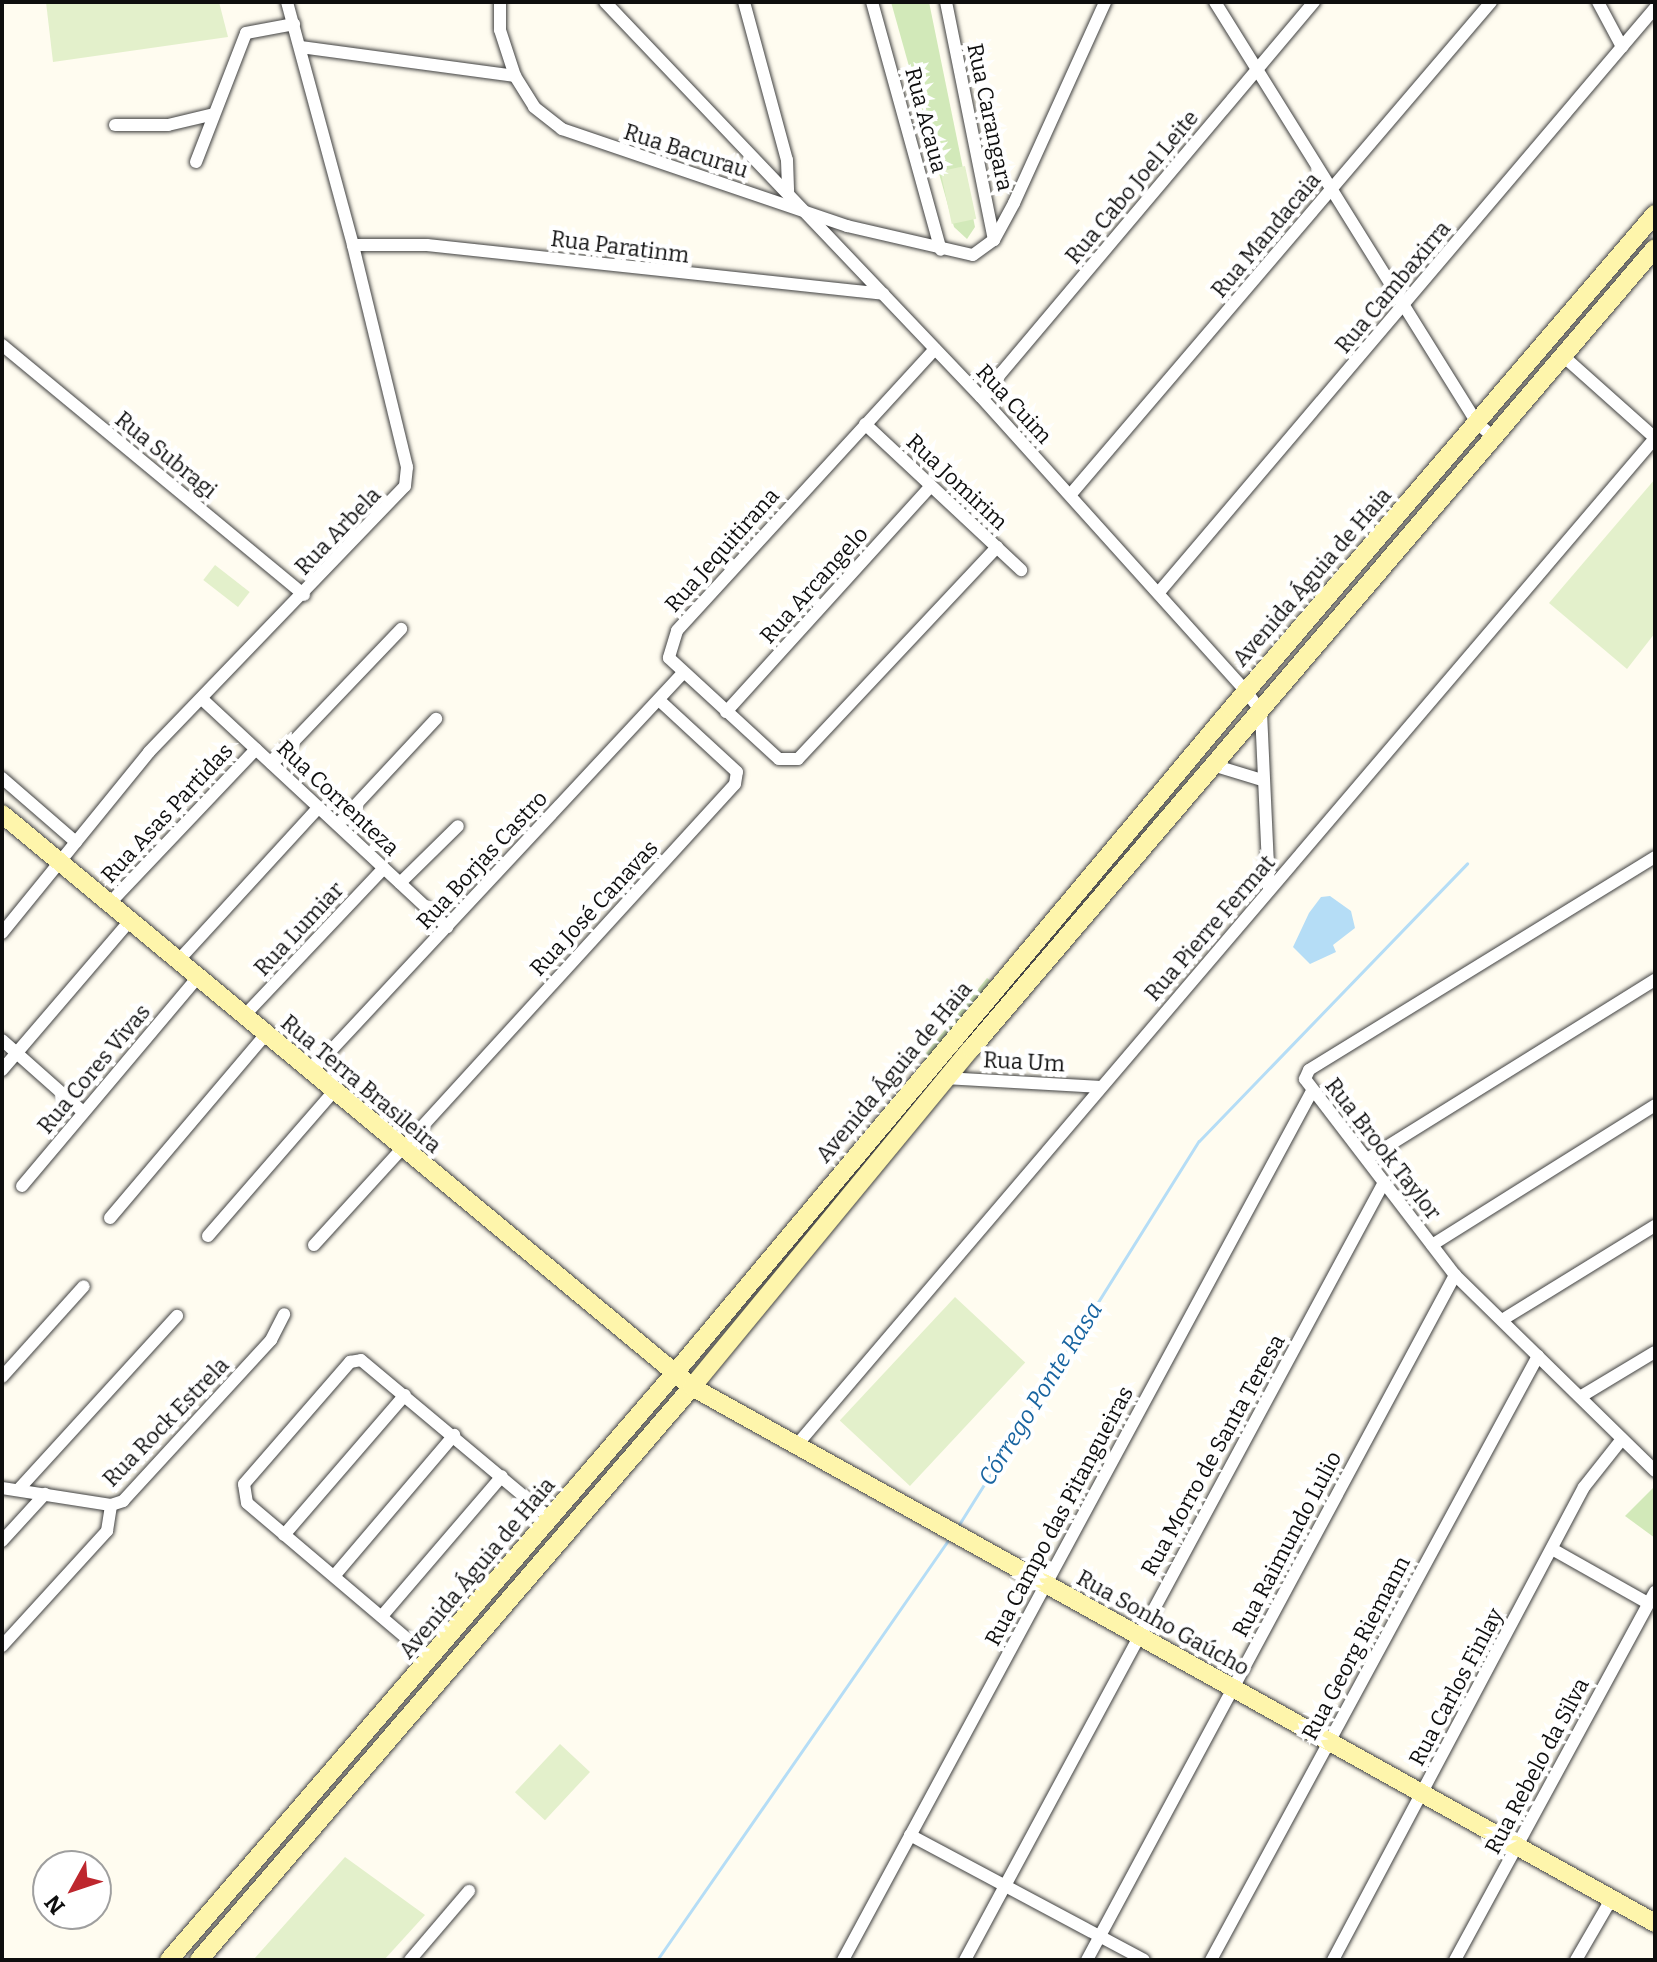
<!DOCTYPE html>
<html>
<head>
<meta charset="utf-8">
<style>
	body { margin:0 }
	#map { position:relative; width:1657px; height:1962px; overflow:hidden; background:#fffcf0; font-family:Bitter,serif }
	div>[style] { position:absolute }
	.green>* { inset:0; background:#d2e9b9 }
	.pitch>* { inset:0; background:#e3f0cb; transform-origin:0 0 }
	.water>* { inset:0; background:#b5ddf6 }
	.stream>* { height:3px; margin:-1.5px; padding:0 1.5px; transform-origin:1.5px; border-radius:1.5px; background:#b5ddf6 }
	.roads { filter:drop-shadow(0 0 2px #414141) drop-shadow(0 0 2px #414141) }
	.street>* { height:12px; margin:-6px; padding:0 6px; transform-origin:6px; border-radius:6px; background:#fff }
	.secondary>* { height:18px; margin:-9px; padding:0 9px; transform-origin:9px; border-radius:9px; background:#fef5ab }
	span { translate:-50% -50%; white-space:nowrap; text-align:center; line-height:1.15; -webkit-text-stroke:8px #fff; paint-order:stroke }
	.street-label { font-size:22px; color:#0e0e0e }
	.water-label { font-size:24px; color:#1864a0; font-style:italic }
	.frame { position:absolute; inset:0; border:4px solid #0e0e0e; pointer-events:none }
	.north { position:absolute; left:32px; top:1850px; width:80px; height:80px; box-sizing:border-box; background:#fff; border:2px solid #9f9f9f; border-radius:50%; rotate:230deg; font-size:22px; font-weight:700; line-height:32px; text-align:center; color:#0e0e0e }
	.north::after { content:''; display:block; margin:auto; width:28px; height:36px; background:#be272e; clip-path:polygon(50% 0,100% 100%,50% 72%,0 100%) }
</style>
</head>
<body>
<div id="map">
	<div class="green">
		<i style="clip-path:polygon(891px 2px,929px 2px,975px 227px,967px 239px,954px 227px)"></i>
		<i style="clip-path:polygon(987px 978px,992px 982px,926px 1060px,923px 1057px)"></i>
		<i style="clip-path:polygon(1655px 1486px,1655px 1538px,1625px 1516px)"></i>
	</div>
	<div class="pitch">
		<i style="clip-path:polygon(46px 2px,219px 2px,228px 37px,53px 62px)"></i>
		<i style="left:965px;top:166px;width:54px;height:25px;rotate:78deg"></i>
		<i style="clip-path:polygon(1655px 479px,1655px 633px,1627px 669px,1549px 603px)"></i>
		<i style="left:215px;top:565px;width:44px;height:19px;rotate:38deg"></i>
		<i style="left:955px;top:1297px;width:96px;height:169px;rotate:43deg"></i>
		<i style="left:560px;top:1744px;width:41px;height:66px;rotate:43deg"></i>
		<i style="clip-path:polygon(345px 1857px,425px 1915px,384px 1960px,253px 1960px)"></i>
	</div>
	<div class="water">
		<i style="clip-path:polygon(1330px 896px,1351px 911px,1355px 928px,1333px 945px,1336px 952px,1310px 964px,1293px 947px,1309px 913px,1321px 897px)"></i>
	</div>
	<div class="stream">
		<i style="left:958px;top:1526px;width:454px;rotate:-58deg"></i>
		<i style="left:1199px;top:1141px;width:386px;rotate:-46deg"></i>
		<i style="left:657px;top:1960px;width:512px;rotate:-55.26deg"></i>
	</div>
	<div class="roads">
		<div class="street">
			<i style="left:500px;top:2px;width:28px;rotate:90deg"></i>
			<i style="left:500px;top:30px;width:48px;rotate:71.9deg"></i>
			<i style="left:515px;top:76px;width:36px;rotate:58deg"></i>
			<i style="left:534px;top:107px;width:36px;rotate:38deg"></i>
			<i style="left:562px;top:129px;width:301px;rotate:18.8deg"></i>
			<i style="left:847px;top:226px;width:129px;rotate:13deg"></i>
			<i style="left:973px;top:255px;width:26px;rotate:-36deg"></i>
			<i style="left:994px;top:240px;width:42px;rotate:-61.6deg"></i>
			<i style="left:1014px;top:203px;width:221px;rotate:-65.6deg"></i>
			<i style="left:605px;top:2px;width:545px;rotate:46.41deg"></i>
			<i style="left:981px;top:397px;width:396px;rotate:48deg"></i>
			<i style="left:1246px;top:691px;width:26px;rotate:54deg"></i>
			<i style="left:1261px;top:712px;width:178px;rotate:87.4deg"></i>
			<i style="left:744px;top:2px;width:164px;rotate:74.8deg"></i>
			<i style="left:787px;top:160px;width:32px;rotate:88deg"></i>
			<i style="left:872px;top:2px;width:257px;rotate:74.5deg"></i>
			<i style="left:946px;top:2px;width:243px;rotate:78.6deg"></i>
			<i style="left:1215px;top:2px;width:494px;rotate:58.1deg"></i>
			<i style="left:1476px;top:422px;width:23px;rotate:41deg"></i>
			<i style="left:1598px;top:2px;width:51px;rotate:61.9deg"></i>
			<i style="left:301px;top:47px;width:216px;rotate:7.7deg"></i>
			<i style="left:115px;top:125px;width:53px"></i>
			<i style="left:168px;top:125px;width:47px;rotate:-13.4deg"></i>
			<i style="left:196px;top:162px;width:138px;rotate:-68.8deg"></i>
			<i style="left:246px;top:33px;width:49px;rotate:-10.6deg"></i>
			<i style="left:353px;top:245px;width:74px"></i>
			<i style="left:427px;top:245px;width:459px;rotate:6.1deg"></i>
			<i style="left:2px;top:345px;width:392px;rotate:39.6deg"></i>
			<i style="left:935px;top:349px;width:382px;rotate:132.5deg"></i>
			<i style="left:677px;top:631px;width:28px;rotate:107deg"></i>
			<i style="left:669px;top:658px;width:149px;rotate:42.6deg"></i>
			<i style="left:779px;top:759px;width:19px"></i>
			<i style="left:798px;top:759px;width:291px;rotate:-46.8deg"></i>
			<i style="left:1562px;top:355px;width:125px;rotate:41.7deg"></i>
			<i style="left:981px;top:397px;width:517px;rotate:-49.87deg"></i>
			<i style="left:865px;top:424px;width:214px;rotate:43.1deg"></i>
			<i style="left:1071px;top:494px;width:647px;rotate:-49.51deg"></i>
			<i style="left:1160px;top:591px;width:765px;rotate:-49.67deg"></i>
			<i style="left:202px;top:699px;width:335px;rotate:42.9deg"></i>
			<i style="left:726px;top:712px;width:305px;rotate:-47.8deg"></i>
			<i style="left:272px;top:764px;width:187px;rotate:-46.3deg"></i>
			<i style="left:1216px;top:766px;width:48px;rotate:16.9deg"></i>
			<i style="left:2px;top:778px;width:98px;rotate:40.9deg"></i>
			<i style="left:338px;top:824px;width:144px;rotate:-47deg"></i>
			<i style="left:1655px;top:857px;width:406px;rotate:148.4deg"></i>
			<i style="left:1309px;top:1070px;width:10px;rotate:114deg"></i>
			<i style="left:1305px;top:1079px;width:247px;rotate:52.6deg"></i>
			<i style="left:1455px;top:1275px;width:280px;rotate:44.4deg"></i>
			<i style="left:400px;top:883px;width:81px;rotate:-44.5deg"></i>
			<i style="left:108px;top:905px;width:215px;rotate:-46.5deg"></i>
			<i style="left:2px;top:933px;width:233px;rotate:-50.9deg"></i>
			<i style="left:149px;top:752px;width:369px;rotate:-46.1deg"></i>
			<i style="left:405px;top:486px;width:19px;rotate:-84deg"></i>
			<i style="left:407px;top:467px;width:228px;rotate:-103.7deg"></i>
			<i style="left:353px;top:245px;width:252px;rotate:-105.2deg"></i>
			<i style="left:177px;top:962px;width:210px;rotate:-47.5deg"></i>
			<i style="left:243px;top:1017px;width:205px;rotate:-46.6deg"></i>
			<i style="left:2px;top:1040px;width:108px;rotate:41.6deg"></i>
			<i style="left:2px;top:1070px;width:195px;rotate:-49.4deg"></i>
			<i style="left:310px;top:1073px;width:547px;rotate:-47deg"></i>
			<i style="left:946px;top:1078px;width:154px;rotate:3.3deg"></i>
			<i style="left:1367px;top:1159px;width:339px;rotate:-31.9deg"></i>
			<i style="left:22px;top:1186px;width:272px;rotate:-49.9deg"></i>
			<i style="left:110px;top:1218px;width:240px;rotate:-49.7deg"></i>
			<i style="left:208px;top:1236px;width:191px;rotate:-49deg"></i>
			<i style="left:314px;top:1245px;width:624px;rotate:-47.6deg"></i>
			<i style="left:735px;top:784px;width:12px;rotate:-81deg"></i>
			<i style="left:737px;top:772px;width:106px;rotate:-137.3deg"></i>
			<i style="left:1432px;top:1245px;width:263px;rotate:-32.1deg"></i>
			<i style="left:1502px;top:1320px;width:180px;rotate:-31.6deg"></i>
			<i style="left:2px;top:1377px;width:122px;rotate:-48deg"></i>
			<i style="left:1580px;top:1397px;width:87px;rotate:-31deg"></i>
			<i style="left:796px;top:1446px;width:1324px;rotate:-49.56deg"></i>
			<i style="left:2px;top:1488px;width:110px;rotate:8.9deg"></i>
			<i style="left:111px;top:1505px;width:13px;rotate:-18deg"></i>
			<i style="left:123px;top:1501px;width:219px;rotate:-47.4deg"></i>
			<i style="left:271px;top:1340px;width:29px;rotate:-63deg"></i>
			<i style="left:18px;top:1490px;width:236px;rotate:-47.6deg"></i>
			<i style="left:284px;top:1535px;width:185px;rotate:-49.2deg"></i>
			<i style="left:2px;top:1541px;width:64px;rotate:-47.5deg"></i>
			<i style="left:1552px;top:1549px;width:110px;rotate:29.4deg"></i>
			<i style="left:335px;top:1575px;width:184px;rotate:-49.6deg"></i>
			<i style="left:382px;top:1616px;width:184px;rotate:-49.4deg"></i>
			<i style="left:2px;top:1646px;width:156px;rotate:-47.6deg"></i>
			<i style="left:107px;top:1531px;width:26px;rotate:-81deg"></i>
			<i style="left:431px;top:1659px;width:241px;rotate:-139.7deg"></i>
			<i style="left:247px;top:1503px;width:19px;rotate:-99deg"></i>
			<i style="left:244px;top:1484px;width:162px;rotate:-49deg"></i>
			<i style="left:350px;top:1362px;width:11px;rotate:-10deg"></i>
			<i style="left:361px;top:1360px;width:246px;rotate:39.9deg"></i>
			<i style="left:910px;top:1835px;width:265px;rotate:28.1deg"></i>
			<i style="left:410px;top:1960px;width:91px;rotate:-49.5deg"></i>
			<i style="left:843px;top:1960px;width:987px;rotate:-61.64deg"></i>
			<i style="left:965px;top:1960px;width:884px;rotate:-61.69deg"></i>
			<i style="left:1087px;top:1960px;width:778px;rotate:-61.75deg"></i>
			<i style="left:1211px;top:1960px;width:687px;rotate:-61.57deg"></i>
			<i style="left:1333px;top:1960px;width:535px;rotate:-62.05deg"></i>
			<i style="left:1584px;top:1487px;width:61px;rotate:-51.6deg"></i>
			<i style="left:1455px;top:1960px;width:419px;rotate:-61.5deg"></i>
			<i style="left:1576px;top:1960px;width:72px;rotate:-59.9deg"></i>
		</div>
		<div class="secondary">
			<i style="left:2px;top:814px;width:897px;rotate:39.71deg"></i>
			<i style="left:692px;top:1387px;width:1102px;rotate:29.1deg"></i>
			<i style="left:169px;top:1960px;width:774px;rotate:-49.25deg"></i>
			<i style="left:674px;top:1374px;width:867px;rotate:-50.05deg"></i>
			<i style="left:1231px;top:709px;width:652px;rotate:-49.42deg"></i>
			<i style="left:199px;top:1960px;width:756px;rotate:-49.29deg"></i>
			<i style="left:692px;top:1387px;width:438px;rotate:-50.5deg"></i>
			<i style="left:971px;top:1049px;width:1053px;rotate:-49.5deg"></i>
		</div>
	</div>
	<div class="street-label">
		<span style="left:990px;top:117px;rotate:78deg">Rua Carangara</span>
		<span style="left:926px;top:120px;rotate:75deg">Rua Acaua</span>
		<span style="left:686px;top:151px;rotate:18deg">Rua Bacurau</span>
		<span style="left:1132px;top:187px;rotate:-50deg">Rua Cabo Joel Leite</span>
		<span style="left:1266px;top:235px;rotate:-50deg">Rua Mandacaia</span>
		<span style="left:620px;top:247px;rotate:7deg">Rua Paratinm</span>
		<span style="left:1393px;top:287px;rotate:-50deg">Rua Cambaxirra</span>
		<span style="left:1014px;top:404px;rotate:47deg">Rua Cuim</span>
		<span style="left:166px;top:455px;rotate:39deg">Rua Subragi</span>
		<span style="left:957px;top:482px;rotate:43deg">Rua Jomirim</span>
		<span style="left:338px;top:531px;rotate:-46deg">Rua Arbela</span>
		<span style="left:722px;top:550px;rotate:-48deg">Rua Jequitirana</span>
		<span style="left:1312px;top:577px;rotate:-49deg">Avenida Águia de Haia</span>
		<span style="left:814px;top:585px;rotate:-48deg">Rua Arcangelo</span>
		<span style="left:338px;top:798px;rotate:43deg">Rua Correnteza</span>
		<span style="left:167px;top:813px;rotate:-47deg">Rua Asas Partidas</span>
		<span style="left:482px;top:860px;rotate:-47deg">Rua Borjas Castro</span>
		<span style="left:594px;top:908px;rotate:-47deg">Rua José Canavas</span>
		<span style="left:1210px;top:928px;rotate:-49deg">Rua Pierre Fermat</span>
		<span style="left:299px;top:929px;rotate:-47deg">Rua Lumiar</span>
		<span style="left:1024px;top:1062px;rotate:3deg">Rua Um</span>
		<span style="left:94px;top:1069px;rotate:-50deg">Rua Cores Vivas</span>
		<span style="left:894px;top:1072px;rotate:-50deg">Avenida Águia de Haia</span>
		<span style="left:361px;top:1084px;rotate:40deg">Rua Terra Brasileira</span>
		<span style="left:1383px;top:1149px;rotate:52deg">Rua Brook Taylor</span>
		<span style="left:166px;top:1422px;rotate:-46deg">Rua Rock Estrela</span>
		<span style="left:1213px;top:1455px;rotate:-61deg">Rua Morro de Santa Teresa</span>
		<span style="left:1059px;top:1516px;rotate:-62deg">Rua Campo das Pitangueiras</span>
		<span style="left:1287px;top:1544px;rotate:-62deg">Rua Raimundo Lulio</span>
		<span style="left:477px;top:1568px;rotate:-50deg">Avenida Águia de Haia</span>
		<span style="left:1163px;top:1623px;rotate:29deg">Rua Sonho Gaúcho</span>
		<span style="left:1356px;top:1648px;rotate:-62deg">Rua Georg Riemann</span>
		<span style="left:1456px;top:1687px;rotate:-62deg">Rua Carlos Finlay</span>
		<span style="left:1537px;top:1766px;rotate:-62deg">Rua Rebelo da Silva</span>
	</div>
	<div class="water-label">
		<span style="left:1041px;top:1394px;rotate:-58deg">Córrego Ponte Rasa</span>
	</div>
	<div class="frame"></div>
	<div class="north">N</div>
</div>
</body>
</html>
